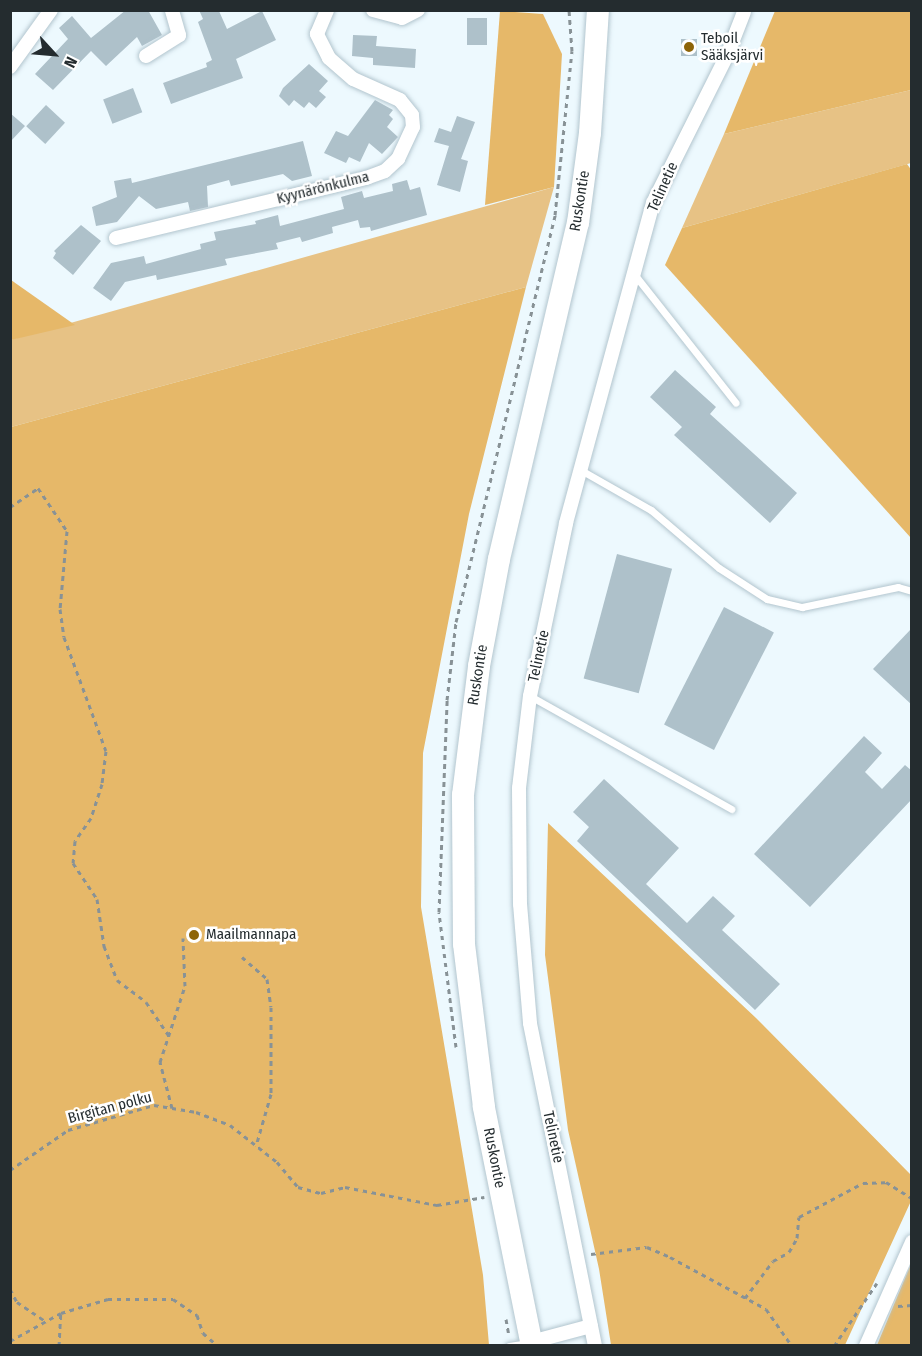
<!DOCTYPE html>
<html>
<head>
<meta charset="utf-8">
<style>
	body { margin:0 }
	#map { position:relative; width:922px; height:1356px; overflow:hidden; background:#edf9fe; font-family:"Fira Sans Condensed",sans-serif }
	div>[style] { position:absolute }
	.green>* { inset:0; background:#e7c285 }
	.forest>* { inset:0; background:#e6b869 }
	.building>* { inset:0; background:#aec1ca; transform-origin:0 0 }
	.path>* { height:3px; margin-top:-1.5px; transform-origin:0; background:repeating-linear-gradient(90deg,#889296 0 4.5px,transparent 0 9px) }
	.roads { filter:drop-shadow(0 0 2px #b2c5ce) drop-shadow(0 0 2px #b2c5ce) }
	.service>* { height:7px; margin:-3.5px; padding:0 3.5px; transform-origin:3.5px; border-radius:3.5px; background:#fff }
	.minor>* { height:14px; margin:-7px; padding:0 7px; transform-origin:7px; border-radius:7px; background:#fff }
	.primary>* { height:22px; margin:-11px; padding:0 11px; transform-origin:11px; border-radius:11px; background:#fff }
	.dots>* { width:16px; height:16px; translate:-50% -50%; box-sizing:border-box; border:3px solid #fff; border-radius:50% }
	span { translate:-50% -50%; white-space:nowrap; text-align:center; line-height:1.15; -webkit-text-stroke:5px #fff; paint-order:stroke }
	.poi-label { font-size:15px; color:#242c2f }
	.left { translate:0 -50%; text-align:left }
	.street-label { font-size:15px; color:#242c2f }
	.frame { position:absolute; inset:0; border:12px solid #242c2f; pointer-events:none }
	.north { position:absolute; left:24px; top:24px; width:60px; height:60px; -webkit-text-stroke:4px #fff; paint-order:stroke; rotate:116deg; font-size:16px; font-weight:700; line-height:24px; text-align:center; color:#242c2f }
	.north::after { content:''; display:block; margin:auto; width:21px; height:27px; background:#242c2f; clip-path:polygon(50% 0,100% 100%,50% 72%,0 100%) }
</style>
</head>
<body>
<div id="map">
	<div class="green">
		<i style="clip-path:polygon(911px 90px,911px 163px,682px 228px,724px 134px)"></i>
		<i style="clip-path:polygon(554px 187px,526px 287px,11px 427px,10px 340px)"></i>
	</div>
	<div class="forest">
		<i style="clip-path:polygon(500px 11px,543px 14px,562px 54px,554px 187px,485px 205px)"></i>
		<i style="clip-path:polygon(775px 11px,911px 11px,911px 90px,724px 134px)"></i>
		<i style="clip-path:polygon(907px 164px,912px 171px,911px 538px,665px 265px,682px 228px)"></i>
		<i style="clip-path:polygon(11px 280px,75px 325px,11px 340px)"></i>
		<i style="clip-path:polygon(526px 287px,469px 514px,423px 753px,421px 907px,483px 1275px,489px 1345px,11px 1345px,11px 427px)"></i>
		<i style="clip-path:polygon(548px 823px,756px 1018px,911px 1175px,911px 1201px,845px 1345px,611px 1345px,599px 1269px,568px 1130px,545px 955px)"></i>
		<i style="clip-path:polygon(911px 1264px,911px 1345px,877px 1345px)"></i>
	</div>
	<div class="building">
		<i style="clip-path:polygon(126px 10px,148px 10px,162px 35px,142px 46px,137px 37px,106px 66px,91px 51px,53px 90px,35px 74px,68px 39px,59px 28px,72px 16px,91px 38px)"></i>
		<i style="clip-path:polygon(199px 10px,219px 11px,227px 29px,262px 11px,276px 40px,236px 59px,243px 78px,171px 104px,163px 83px,207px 67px,206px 63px,212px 60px,198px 22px,203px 19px)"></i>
		<i style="left:467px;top:18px;width:20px;height:27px"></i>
		<i style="clip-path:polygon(353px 35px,377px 36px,376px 46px,416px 49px,415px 68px,373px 65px,373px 58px,352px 56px)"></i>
		<i style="left:681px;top:39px;width:16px;height:17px"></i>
		<i style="clip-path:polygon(309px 64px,328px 81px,319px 91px,326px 97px,316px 108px,309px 102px,304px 108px,294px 100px,289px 106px,279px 96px,283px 88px)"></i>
		<i style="left:133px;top:88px;width:26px;height:32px;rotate:69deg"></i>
		<i style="clip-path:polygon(375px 100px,393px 110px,389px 115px,393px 119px,387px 127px,398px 137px,382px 154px,369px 143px,360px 162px,349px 157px,346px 163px,324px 153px,336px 131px,348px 136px)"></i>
		<i style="left:46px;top:105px;width:26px;height:29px;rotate:43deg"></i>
		<i style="clip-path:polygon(10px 113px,25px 126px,10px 142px)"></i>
		<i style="clip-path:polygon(457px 116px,475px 122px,461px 159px,468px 161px,460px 192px,437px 185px,449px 146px,434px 142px,439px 128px,451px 132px)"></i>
		<i style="clip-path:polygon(303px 141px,312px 176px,292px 181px,283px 174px,231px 186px,229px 180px,207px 186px,208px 207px,190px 211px,188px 202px,156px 209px,139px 196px,117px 222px,96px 226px,92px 207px,117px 197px,114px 181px,131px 178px,132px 183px)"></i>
		<i style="clip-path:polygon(407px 180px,410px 190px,420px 187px,427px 215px,371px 231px,370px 227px,360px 228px,358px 220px,332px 227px,333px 233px,302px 242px,300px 237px,276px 243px,278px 249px,225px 259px,227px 265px,157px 280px,156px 275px,125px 282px,111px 301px,93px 288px,111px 263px,144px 256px,146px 264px,201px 249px,200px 244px,216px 240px,214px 232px,256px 224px,255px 221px,278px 215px,280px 226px,344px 209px,341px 197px,362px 191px,364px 198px,393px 191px,392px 184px)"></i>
		<i style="clip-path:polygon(81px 225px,101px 241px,73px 275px,53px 258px,56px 253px,54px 251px)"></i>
		<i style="clip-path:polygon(675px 370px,716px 407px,710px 414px,797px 493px,770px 523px,674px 435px,682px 427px,650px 397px)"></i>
		<i style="left:617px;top:554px;width:57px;height:129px;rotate:15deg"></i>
		<i style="left:724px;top:607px;width:56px;height:132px;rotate:27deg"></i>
		<i style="clip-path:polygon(912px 628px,912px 705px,873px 669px)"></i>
		<i style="clip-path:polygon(864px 736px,882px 753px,865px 772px,882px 789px,905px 765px,912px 771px,912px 799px,810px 907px,754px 854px)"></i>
		<i style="clip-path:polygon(604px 779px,679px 848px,646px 884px,687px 923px,713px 896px,735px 916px,722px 930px,780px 984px,755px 1010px,577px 841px,589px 827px,573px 812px)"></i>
	</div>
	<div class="path">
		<i style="left:10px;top:507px;width:34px;rotate:-34deg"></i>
		<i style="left:38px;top:488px;width:52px;rotate:56deg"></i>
		<i style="left:67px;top:531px;width:78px;rotate:95.1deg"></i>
		<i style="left:60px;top:609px;width:28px;rotate:82deg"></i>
		<i style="left:64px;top:637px;width:121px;rotate:69.8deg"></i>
		<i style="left:106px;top:751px;width:33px;rotate:97deg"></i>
		<i style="left:102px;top:784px;width:36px;rotate:108deg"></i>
		<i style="left:91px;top:818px;width:28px;rotate:125deg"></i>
		<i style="left:75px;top:841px;width:22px;rotate:95deg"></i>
		<i style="left:73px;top:863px;width:43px;rotate:56.3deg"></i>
		<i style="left:97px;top:899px;width:48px;rotate:81.5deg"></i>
		<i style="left:104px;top:946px;width:36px;rotate:69deg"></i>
		<i style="left:117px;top:980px;width:36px;rotate:37deg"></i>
		<i style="left:146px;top:1002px;width:41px;rotate:55.9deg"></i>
		<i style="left:242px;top:957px;width:33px;rotate:41deg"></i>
		<i style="left:267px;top:979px;width:28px;rotate:82deg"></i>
		<i style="left:271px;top:1007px;width:87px;rotate:90deg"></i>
		<i style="left:271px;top:1094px;width:54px;rotate:106.1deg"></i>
		<i style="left:456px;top:1047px;width:136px;rotate:-97.2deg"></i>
		<i style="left:439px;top:912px;width:212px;rotate:-87.8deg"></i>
		<i style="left:447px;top:700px;width:79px;rotate:-83.4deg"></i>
		<i style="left:456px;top:622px;width:419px;rotate:-76.3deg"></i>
		<i style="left:555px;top:215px;width:165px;rotate:-84.1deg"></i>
		<i style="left:572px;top:51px;width:41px;rotate:-94.2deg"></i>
		<i style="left:172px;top:1108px;width:48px;rotate:-104.6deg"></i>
		<i style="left:160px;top:1062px;width:80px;rotate:-71.8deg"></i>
		<i style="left:185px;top:986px;width:48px;rotate:-92.4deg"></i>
		<i style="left:10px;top:1170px;width:70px;rotate:-34.6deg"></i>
		<i style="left:68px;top:1130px;width:90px;rotate:-16.2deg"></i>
		<i style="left:154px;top:1105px;width:43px;rotate:9.5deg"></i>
		<i style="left:196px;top:1112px;width:36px;rotate:21deg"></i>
		<i style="left:230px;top:1125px;width:60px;rotate:38.2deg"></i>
		<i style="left:277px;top:1162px;width:33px;rotate:50deg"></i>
		<i style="left:298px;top:1187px;width:24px;rotate:15deg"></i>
		<i style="left:321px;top:1193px;width:25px;rotate:-14deg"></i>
		<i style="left:345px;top:1187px;width:94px;rotate:11.1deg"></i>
		<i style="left:437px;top:1205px;width:48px;rotate:-9.7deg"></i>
		<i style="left:591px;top:1254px;width:56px;rotate:-7.1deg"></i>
		<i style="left:647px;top:1247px;width:25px;rotate:23deg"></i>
		<i style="left:670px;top:1257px;width:109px;rotate:28.4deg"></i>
		<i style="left:766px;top:1309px;width:45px;rotate:54.9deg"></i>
		<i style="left:10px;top:1289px;width:15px;rotate:62deg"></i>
		<i style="left:17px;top:1302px;width:36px;rotate:34deg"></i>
		<i style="left:745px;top:1298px;width:46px;rotate:-52.9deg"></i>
		<i style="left:773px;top:1261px;width:18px;rotate:-29deg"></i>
		<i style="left:789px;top:1252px;width:16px;rotate:-60deg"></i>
		<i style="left:797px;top:1238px;width:21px;rotate:-85deg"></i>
		<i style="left:799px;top:1217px;width:72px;rotate:-28deg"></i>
		<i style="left:863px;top:1183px;width:23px;rotate:-2deg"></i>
		<i style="left:886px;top:1182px;width:31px;rotate:32deg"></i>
		<i style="left:898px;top:1306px;width:14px;rotate:-4deg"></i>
		<i style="left:506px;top:1319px;width:17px;rotate:80deg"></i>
		<i style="left:10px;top:1341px;width:58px;rotate:-28.8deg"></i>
		<i style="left:61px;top:1313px;width:49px;rotate:-16.6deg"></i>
		<i style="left:108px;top:1299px;width:65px"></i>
		<i style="left:173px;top:1299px;width:29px;rotate:34deg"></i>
		<i style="left:197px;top:1315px;width:19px;rotate:72deg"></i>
		<i style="left:203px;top:1333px;width:20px;rotate:41deg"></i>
		<i style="left:59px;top:1346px;width:33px;rotate:-87deg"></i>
		<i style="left:834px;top:1346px;width:76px;rotate:-55.7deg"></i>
	</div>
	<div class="roads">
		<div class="service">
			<i style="left:634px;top:274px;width:164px;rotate:51.7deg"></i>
			<i style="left:579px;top:469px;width:83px;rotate:29.7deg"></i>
			<i style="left:651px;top:510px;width:89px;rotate:40.5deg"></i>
			<i style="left:719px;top:568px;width:57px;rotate:32.9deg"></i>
			<i style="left:767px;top:599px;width:36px;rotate:13deg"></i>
			<i style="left:802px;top:607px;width:98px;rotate:-11.8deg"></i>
			<i style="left:898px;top:587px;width:15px;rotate:16deg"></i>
			<i style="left:530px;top:696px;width:231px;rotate:29.3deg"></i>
			<i style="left:509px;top:1346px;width:20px;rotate:-9deg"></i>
		</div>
		<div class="minor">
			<i style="left:373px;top:10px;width:30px;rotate:15deg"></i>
			<i style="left:402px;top:18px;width:18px;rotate:-27deg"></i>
			<i style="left:146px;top:56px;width:39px;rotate:-32deg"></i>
			<i style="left:179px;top:35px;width:26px;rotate:-106deg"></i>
			<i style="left:10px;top:67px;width:70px;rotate:-54.3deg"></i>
			<i style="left:116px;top:238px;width:257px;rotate:-13.5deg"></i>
			<i style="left:366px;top:178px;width:20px;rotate:-20deg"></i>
			<i style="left:385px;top:171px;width:18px;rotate:-43deg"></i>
			<i style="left:398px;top:159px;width:35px;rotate:-65deg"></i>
			<i style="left:413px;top:127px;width:12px;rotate:-95deg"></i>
			<i style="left:412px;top:115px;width:19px;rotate:-129deg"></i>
			<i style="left:400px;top:100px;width:51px;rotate:-155.9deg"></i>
			<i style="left:353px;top:79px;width:32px;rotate:-139deg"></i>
			<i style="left:329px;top:58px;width:27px;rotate:-117deg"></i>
			<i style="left:317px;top:34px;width:26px;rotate:-67deg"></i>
			<i style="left:531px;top:1342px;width:62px;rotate:-14.9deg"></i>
			<i style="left:595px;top:1346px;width:329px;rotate:-101.4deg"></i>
			<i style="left:530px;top:1023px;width:119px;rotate:-94.8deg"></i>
			<i style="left:520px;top:904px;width:116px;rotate:-90.5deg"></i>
			<i style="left:519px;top:788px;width:93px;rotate:-83.2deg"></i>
			<i style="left:530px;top:696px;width:177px;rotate:-78.2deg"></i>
			<i style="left:566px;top:523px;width:332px;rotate:-74.8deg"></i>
			<i style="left:653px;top:203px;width:168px;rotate:-63.4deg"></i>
			<i style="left:728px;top:53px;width:44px;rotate:-68.7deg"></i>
			<i style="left:866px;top:1346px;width:114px;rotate:-66.1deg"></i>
		</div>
		<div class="primary">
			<i style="left:532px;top:1346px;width:244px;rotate:-101.4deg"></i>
			<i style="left:484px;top:1107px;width:164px;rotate:-97deg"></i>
			<i style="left:464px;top:944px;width:149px;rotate:-90.4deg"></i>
			<i style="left:463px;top:795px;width:130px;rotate:-82.9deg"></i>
			<i style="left:479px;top:666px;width:109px;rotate:-79.4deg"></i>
			<i style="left:499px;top:559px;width:345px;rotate:-76.8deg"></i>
			<i style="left:578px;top:223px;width:91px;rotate:-82.4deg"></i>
			<i style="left:590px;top:133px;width:123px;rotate:-86.3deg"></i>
		</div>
	</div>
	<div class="dots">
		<i style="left:689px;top:47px;background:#8d6408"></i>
		<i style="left:194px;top:935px;background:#8d6408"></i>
	</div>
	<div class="poi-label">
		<span class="left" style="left:701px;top:47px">Teboil<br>Sääksjärvi</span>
		<span class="left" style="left:206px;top:935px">Maailmannapa</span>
	</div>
	<div class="street-label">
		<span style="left:663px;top:187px;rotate:-66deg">Telinetie</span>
		<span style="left:323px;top:188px;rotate:-14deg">Kyynärönkulma</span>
		<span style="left:580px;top:201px;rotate:-81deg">Ruskontie</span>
		<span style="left:539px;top:656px;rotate:-78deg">Telinetie</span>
		<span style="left:478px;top:675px;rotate:-81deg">Ruskontie</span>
		<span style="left:110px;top:1108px;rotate:-15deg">Birgitan polku</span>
		<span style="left:553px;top:1137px;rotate:78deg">Telinetie</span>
		<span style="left:494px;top:1158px;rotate:79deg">Ruskontie</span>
	</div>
	<div class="frame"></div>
	<div class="north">N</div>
</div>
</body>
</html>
